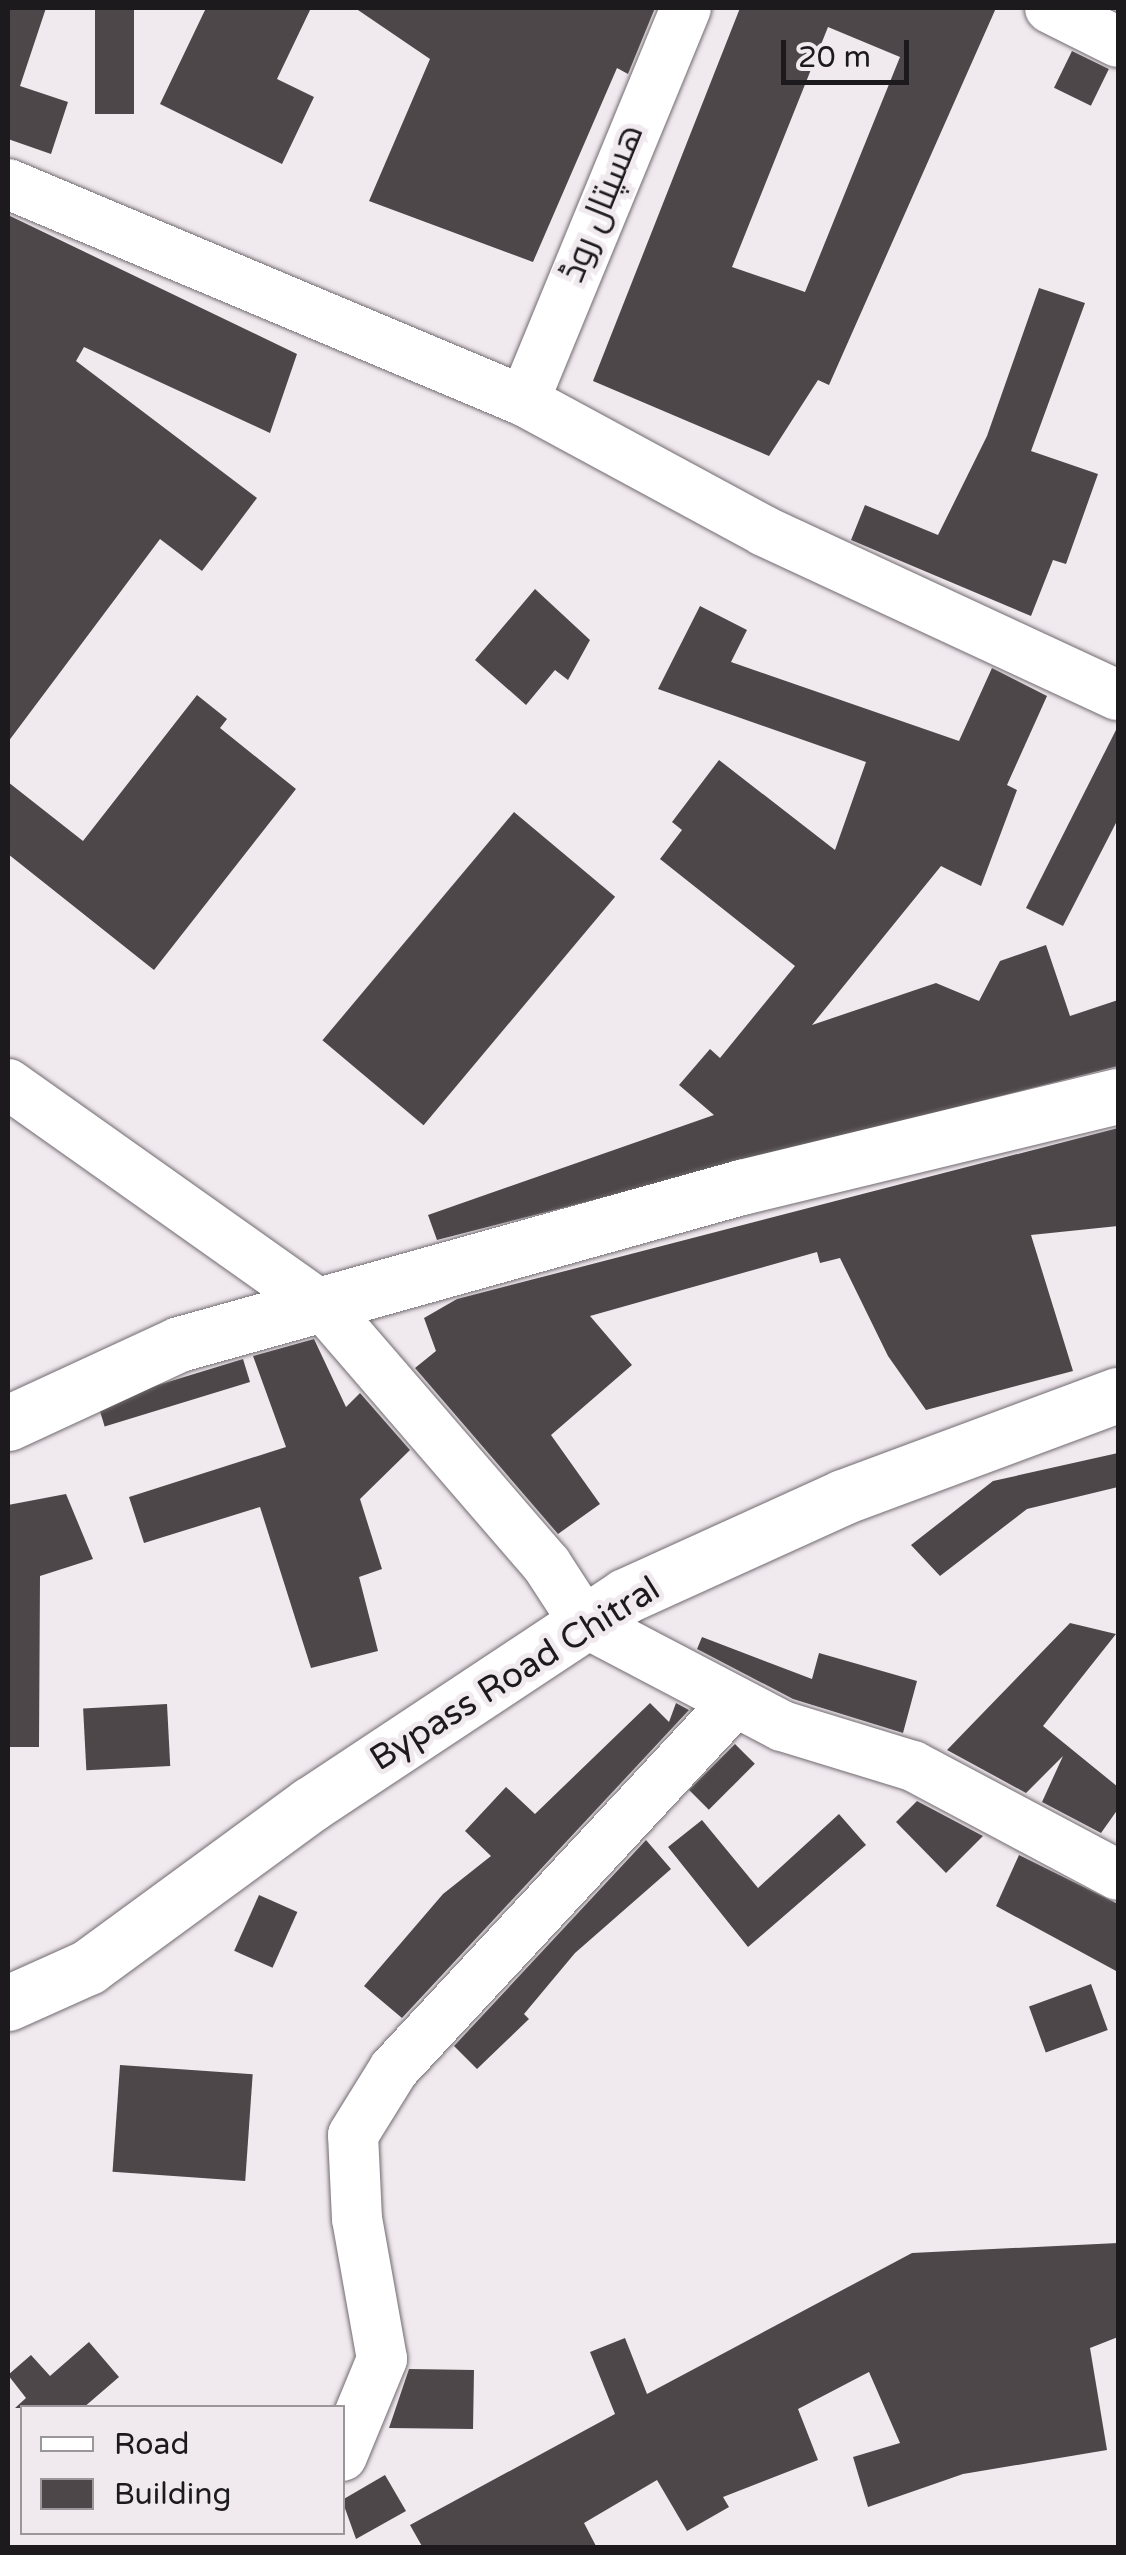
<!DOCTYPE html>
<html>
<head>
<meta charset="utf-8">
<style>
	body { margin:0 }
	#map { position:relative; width:1126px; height:2555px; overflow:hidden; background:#f0e9ee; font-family:"Varela Round",Cairo,sans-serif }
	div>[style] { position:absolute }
	.building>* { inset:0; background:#4d4749; transform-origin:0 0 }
	.roads { filter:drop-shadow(0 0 2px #716b70) drop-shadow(0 0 2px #716b70) }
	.minor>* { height:50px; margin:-25px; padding:0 25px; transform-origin:25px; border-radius:25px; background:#fff }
	.tertiary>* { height:55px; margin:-27.5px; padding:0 27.5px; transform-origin:27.5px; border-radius:27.5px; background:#fff }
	span { translate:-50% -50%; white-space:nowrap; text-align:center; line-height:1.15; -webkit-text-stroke:10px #f0e9ee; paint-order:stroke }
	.street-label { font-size:35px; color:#1c1a1c }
	.frame { position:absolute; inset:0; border:10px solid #1c1a1c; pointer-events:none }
	.legend { position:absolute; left:20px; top:2405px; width:325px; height:130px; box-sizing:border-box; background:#f0e9ee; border:2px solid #9b969a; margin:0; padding:12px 18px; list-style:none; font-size:30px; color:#1c1a1c }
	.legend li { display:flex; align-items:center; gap:20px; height:50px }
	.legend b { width:50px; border:2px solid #9b969a }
	.scale { position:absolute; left:781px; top:40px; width:128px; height:45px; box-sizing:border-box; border:5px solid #1c1a1c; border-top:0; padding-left:12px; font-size:30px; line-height:35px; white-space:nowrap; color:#1c1a1c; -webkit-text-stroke:8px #f0e9ee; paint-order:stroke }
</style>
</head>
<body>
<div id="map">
	<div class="building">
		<i style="clip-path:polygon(8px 8px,46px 8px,20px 86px,68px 102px,51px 154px,8px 139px)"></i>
		<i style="left:95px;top:8px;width:39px;height:106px"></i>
		<i style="clip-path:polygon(206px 8px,311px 8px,277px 79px,314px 97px,282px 164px,160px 104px)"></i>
		<i style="clip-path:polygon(355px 8px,655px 8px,628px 74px,617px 68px,533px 262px,369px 201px,430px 59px)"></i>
		<i style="clip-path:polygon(evenodd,740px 8px,996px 8px,829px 385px,818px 380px,769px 456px,593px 381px,740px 8px,828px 27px,900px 57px,805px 292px,732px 267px,828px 27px)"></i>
		<i style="left:1072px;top:51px;width:41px;height:41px;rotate:26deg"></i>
		<i style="clip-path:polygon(8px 215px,297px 354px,270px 433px,84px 347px,76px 361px,257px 498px,202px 571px,160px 539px,8px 742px)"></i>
		<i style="clip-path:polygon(1039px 288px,1085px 303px,1031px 451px,1098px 474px,1066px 564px,1053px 560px,1031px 616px,851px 540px,865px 505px,938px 535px,987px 436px)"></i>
		<i style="clip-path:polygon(535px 589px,590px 640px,568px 680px,555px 670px,526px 705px,475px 660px)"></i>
		<i style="clip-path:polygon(700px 606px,747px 630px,731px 662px,959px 741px,992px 668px,1047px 696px,1007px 785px,1017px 790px,981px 886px,941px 866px,812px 1025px,936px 983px,979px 1001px,1000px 961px,1046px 945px,1070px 1016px,1118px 1000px,1118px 1066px,437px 1240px,428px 1215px,714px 1115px,679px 1085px,710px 1049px,720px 1058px,795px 966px,660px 859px,682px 830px,672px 822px,719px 760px,835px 850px,866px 762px,658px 689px)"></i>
		<i style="clip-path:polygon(197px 695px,227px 719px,220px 728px,296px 789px,154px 970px,8px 854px,8px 782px,83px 841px)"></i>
		<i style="clip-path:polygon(1118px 726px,1118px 819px,1063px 926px,1026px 908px)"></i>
		<i style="left:514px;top:812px;width:132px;height:298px;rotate:40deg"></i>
		<i style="clip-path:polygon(1118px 1128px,1118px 1226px,1031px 1235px,1073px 1371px,926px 1410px,888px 1356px,840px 1258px,820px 1263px,817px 1252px,590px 1316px,632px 1365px,551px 1435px,600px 1504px,558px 1534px,415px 1368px,436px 1351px,424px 1318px,457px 1299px)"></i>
		<i style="clip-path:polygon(314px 1339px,346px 1407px,360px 1393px,410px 1450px,360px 1499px,382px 1569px,359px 1577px,378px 1651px,311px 1668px,260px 1507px,144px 1543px,129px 1497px,286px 1447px,253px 1356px)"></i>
		<i style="left:243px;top:1359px;width:24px;height:152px;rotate:73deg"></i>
		<i style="clip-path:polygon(1118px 1453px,1118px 1487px,1027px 1509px,940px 1576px,911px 1545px,993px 1481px)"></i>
		<i style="clip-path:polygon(66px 1494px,93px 1559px,40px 1576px,39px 1747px,8px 1747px,8px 1505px)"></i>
		<i style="clip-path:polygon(1070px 1623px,1116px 1634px,1043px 1726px,1118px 1787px,1118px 1809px,1101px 1833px,1042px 1802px,1063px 1756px,1026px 1793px,947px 1750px)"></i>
		<i style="clip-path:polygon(702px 1637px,812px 1679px,819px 1653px,917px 1681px,903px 1733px,793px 1699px,697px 1649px)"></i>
		<i style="clip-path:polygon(650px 1703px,669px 1722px,676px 1703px,689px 1710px,402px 2018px,364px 1986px,443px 1894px,491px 1856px,465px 1831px,506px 1787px,535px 1814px)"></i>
		<i style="left:167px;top:1704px;width:62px;height:84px;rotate:87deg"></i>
		<i style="left:735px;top:1744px;width:28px;height:65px;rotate:45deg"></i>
		<i style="clip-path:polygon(917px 1801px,983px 1836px,946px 1873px,896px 1822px)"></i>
		<i style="clip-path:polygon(839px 1814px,866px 1845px,748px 1947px,668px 1847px,702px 1820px,758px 1888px)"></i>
		<i style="clip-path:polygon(646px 1840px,671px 1869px,575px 1953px,524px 2014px,529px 2019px,477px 2069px,454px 2046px)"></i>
		<i style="clip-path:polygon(1019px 1855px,1118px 1904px,1118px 1972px,996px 1906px)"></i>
		<i style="left:259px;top:1895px;width:42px;height:61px;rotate:24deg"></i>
		<i style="left:1091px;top:1984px;width:49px;height:66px;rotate:70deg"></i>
		<i style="left:120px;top:2065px;width:133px;height:107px;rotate:4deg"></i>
		<i style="clip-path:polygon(1118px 2243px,1118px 2337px,1090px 2348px,1107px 2450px,963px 2474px,868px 2507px,853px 2457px,900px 2443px,869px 2372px,798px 2409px,818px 2460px,723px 2497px,729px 2507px,687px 2531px,657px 2480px,584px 2523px,597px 2548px,423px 2548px,410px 2525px,615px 2414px,590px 2352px,625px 2338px,647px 2394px,912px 2253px)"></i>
		<i style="clip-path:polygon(89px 2342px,119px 2377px,83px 2408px,15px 2408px,26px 2398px,8px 2375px,31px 2355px,50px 2376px)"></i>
		<i style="clip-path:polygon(409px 2369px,474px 2370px,473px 2429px,389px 2428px)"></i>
		<i style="clip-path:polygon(385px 2475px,406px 2511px,356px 2539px,342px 2500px)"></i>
	</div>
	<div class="roads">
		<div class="minor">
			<i style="left:1050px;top:8px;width:76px;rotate:26.6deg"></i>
			<i style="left:8px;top:184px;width:560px;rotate:22.81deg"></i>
			<i style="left:524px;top:401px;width:273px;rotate:28.4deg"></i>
			<i style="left:764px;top:531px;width:390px;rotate:24.9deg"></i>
			<i style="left:524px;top:401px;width:425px;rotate:-67.6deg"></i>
			<i style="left:8px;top:1084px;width:390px;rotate:35.3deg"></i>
			<i style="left:326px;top:1309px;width:338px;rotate:49.2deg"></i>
			<i style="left:547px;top:1565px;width:68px;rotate:57deg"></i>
			<i style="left:584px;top:1622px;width:224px;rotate:27.7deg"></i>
			<i style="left:782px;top:1726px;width:137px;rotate:17deg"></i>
			<i style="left:913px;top:1766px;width:232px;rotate:28deg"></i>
			<i style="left:342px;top:2456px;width:105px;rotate:-67.6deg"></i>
			<i style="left:382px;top:2359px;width:142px;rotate:-100.1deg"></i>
			<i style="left:357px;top:2219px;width:84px;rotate:-92.7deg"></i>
			<i style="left:353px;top:2135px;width:78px;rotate:-58.2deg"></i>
			<i style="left:394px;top:2069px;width:501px;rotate:-47.1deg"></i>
		</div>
		<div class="tertiary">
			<i style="left:8px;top:1423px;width:188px;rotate:-24.8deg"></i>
			<i style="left:179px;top:1344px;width:584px;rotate:-15.61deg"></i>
			<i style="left:741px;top:1187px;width:388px;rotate:-13.6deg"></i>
			<i style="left:8px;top:2003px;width:88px;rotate:-24.2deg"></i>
			<i style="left:88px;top:1967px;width:276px;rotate:-36.2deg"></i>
			<i style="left:311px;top:1804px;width:377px;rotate:-33.5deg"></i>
			<i style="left:625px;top:1596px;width:239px;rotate:-24.4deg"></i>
			<i style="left:843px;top:1497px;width:293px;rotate:-20.4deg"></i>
		</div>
	</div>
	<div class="street-label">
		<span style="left:602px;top:203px;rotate:-68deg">ھسپتال روڈ</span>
		<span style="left:515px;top:1674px;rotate:-32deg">Bypass Road Chitral</span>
	</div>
	<div class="frame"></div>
	<ul class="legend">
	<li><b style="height:12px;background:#fff"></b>Road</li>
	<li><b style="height:28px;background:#4d4749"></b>Building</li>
	</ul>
	<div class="scale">20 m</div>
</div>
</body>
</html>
